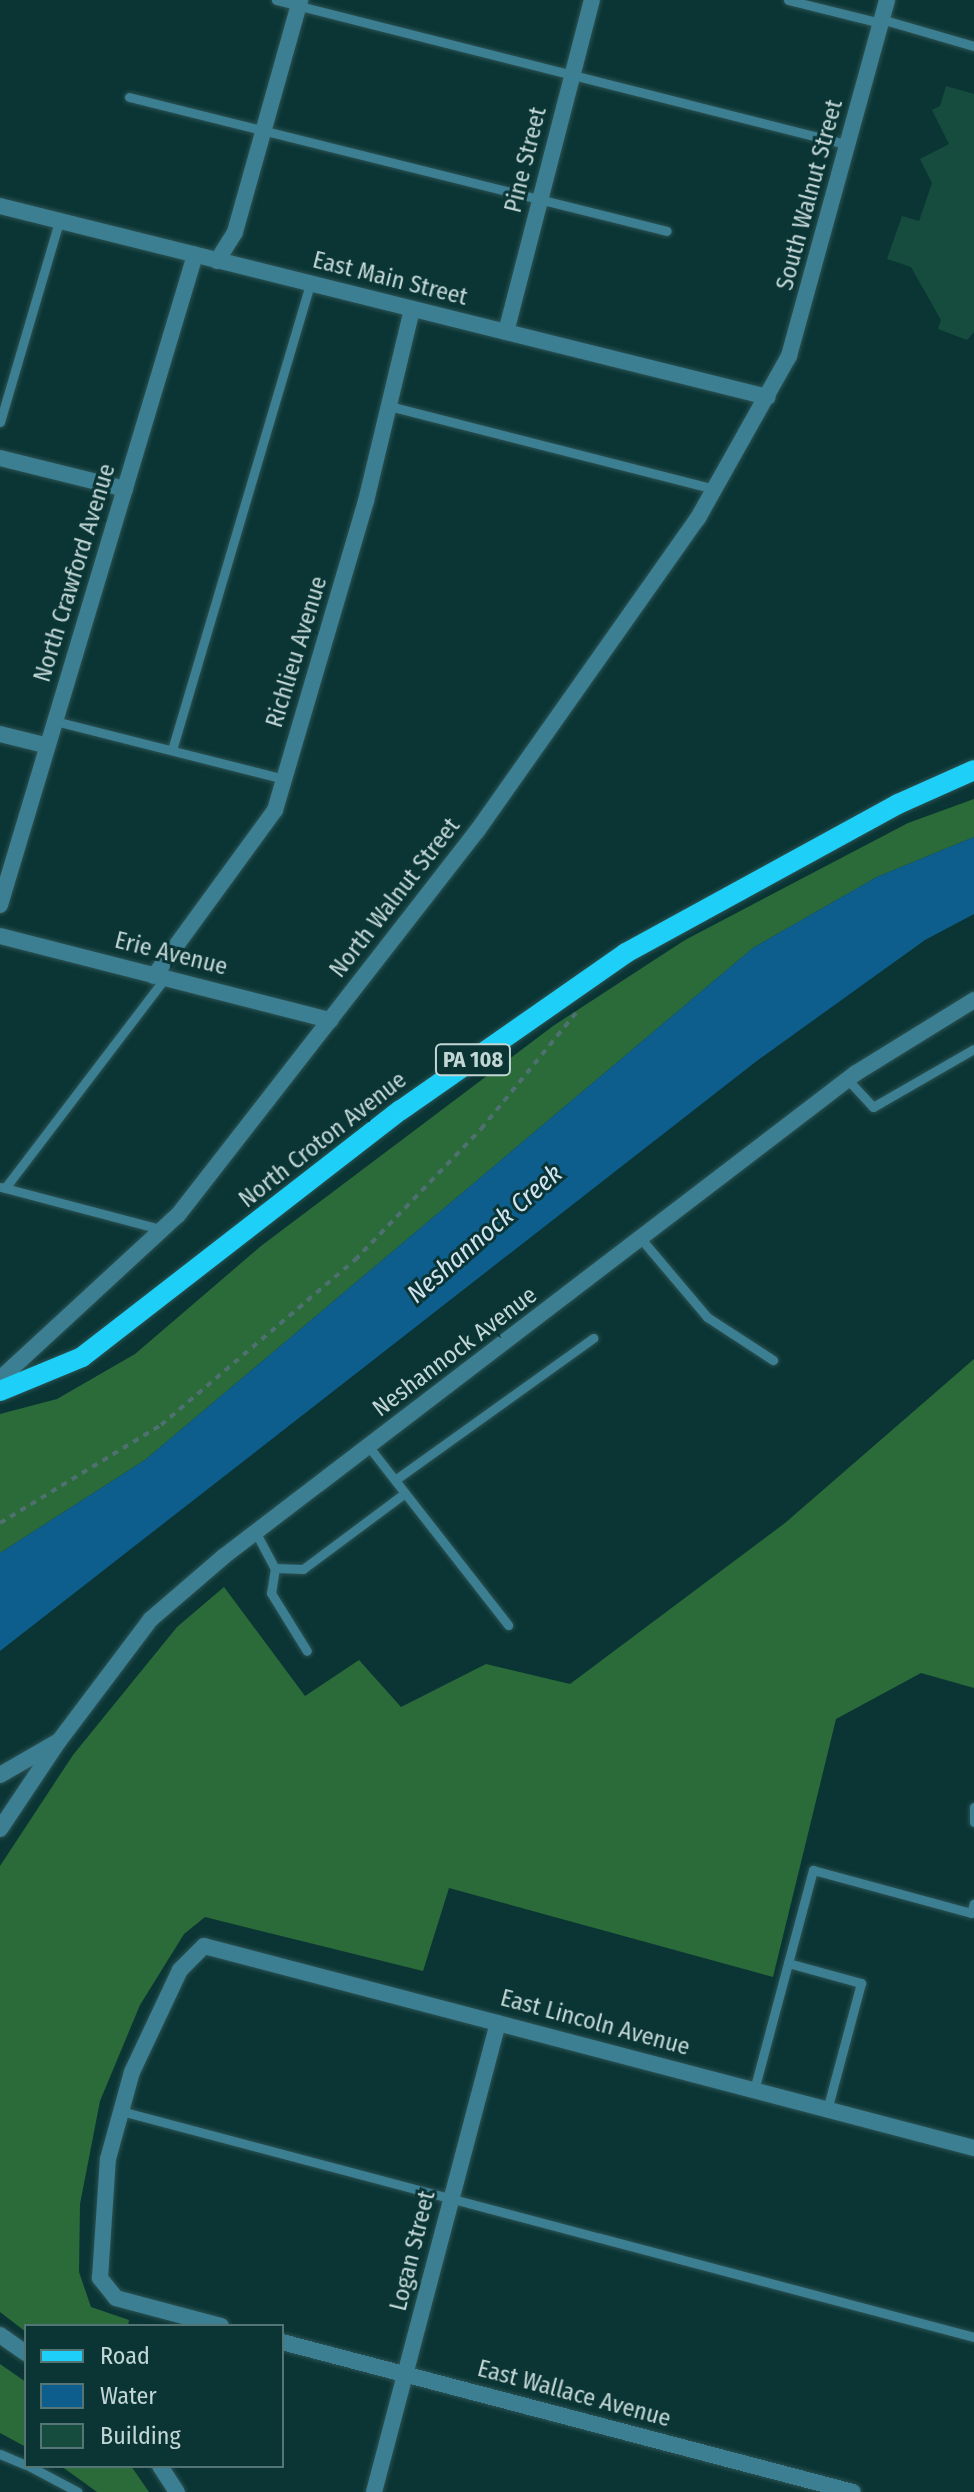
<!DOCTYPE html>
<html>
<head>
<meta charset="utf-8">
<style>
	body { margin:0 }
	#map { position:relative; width:974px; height:2492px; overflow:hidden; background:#0b3535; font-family:"Fira Sans Condensed",sans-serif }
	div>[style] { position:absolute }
	.forest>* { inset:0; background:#2a6b39 }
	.water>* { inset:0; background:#0e5e8d }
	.building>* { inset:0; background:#164c3e }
	.path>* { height:4px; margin-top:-2px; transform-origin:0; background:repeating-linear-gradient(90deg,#4e7070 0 6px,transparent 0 12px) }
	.roads { filter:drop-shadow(0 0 2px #2c5252) drop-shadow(0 0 2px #2c5252) }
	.lane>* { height:9px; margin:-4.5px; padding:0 4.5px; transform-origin:4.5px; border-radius:4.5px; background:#3c7f92 }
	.street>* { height:16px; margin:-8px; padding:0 8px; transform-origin:8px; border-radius:8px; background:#3c7f92 }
	.primary>* { height:20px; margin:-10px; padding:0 10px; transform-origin:10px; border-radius:10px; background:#1ed0f7 }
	span { translate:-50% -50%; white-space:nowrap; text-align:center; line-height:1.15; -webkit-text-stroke:6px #0b3535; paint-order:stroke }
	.shield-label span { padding:2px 6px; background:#0b3535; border:2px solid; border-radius:6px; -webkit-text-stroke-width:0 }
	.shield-label { font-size:22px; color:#c2d6d6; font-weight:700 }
	.street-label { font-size:24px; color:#c2d6d6 }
	.water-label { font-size:26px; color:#d2e3f1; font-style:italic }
	.legend { position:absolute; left:24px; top:2324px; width:260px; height:144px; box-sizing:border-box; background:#0b3535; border:2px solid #547575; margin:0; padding:10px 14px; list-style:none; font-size:24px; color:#c2d6d6 }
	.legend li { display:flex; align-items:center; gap:16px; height:40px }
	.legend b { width:40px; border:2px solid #547575 }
</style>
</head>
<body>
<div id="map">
	<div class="forest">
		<i style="clip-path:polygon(974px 799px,974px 837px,877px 877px,753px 948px,145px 1460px,0 1553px,0 1414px,57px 1399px,135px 1354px,261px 1246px,553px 1026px,685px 940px,908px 823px)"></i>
		<i style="clip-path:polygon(974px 1359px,974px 1688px,921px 1673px,836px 1719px,773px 1977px,449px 1888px,423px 1971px,205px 1917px,184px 1934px,140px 2005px,100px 2101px,80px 2204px,79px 2272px,91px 2307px,129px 2320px,128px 2326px,26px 2326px,26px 2332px,0 2312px,0 1866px,73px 1755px,177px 1627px,224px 1587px,305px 1696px,359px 1660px,401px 1707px,486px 1664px,570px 1684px,785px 1523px)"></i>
		<i style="clip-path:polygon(0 2364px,26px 2382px,26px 2447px,0 2433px)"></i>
		<i style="clip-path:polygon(61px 2466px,131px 2466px,149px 2492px,97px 2492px)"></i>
	</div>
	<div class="water">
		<i style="clip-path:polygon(974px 837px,974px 914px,925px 940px,758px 1060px,0 1651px,0 1553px,145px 1460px,753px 948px,877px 877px)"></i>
	</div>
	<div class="building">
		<i style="clip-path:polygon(946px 86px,974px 94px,974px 332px,967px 340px,938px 329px,941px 320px,911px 267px,887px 259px,902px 216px,919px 221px,932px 183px,920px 159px,949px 144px,932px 110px,940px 106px)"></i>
	</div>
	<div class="path">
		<i style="left:0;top:1523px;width:188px;rotate:-31.3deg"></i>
		<i style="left:161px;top:1425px;width:255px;rotate:-40.4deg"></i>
		<i style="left:355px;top:1260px;width:182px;rotate:-46.1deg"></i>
		<i style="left:481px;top:1129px;width:150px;rotate:-50.7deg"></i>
	</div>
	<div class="roads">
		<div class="lane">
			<i style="left:276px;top:0;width:591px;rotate:14.2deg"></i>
			<i style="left:788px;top:0;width:95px;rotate:14deg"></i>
			<i style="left:881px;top:19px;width:97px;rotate:16.2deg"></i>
			<i style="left:129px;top:97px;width:554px;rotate:13.99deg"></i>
			<i style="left:389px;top:406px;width:336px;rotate:14.3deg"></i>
			<i style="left:0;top:422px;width:209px;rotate:-73.6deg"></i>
			<i style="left:55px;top:721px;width:236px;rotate:14.2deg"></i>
			<i style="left:172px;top:750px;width:486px;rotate:-73.5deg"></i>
			<i style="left:848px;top:1080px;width:37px;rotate:47deg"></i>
			<i style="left:873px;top:1107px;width:116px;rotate:-29.9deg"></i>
			<i style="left:1px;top:1187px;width:169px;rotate:14.8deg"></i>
			<i style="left:5px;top:1188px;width:264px;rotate:-52.7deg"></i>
			<i style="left:642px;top:1240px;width:101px;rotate:49.8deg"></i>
			<i style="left:707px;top:1317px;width:79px;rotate:33.1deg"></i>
			<i style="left:369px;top:1447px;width:226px;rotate:52deg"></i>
			<i style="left:395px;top:1480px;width:244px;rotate:-35.6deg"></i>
			<i style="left:256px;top:1533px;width:40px;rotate:62deg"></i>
			<i style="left:275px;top:1568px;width:28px;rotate:2deg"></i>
			<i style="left:303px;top:1569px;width:127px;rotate:-36.7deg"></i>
			<i style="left:275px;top:1568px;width:25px;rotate:99deg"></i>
			<i style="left:271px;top:1593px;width:68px;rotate:58.2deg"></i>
			<i style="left:974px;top:1807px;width:15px;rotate:90deg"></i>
			<i style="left:788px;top:1963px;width:76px;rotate:15.3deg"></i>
			<i style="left:861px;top:1983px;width:131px;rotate:105deg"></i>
			<i style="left:754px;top:2090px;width:228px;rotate:-75deg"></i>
			<i style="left:813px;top:1870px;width:164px;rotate:15.2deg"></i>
			<i style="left:971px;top:1913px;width:10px;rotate:-73deg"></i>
			<i style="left:121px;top:2111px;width:882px;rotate:14.84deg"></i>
			<i style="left:0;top:2454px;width:28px;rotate:23deg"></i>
			<i style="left:29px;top:2466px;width:55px;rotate:28deg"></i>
		</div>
		<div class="street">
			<i style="left:0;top:206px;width:791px;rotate:13.97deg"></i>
			<i style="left:217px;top:261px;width:34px;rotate:-58deg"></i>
			<i style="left:235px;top:232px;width:241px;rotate:-74.3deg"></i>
			<i style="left:506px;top:332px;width:343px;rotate:-75.5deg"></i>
			<i style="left:0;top:458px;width:129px;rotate:13.9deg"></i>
			<i style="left:0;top:734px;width:49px;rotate:14deg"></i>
			<i style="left:0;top:905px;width:679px;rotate:-73.3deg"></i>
			<i style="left:0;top:936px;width:341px;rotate:14.3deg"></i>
			<i style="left:154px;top:976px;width:205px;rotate:-53.9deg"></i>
			<i style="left:275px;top:810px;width:322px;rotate:-73.6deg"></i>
			<i style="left:366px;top:501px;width:197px;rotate:-76.5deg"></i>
			<i style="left:0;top:1379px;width:242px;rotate:-42.7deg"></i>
			<i style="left:178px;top:1215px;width:487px;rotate:-52.1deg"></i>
			<i style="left:477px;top:831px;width:383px;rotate:-54.8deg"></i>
			<i style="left:698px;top:518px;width:186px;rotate:-60.7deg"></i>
			<i style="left:789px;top:356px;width:369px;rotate:-74.6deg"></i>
			<i style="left:0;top:1775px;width:68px;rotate:-30deg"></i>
			<i style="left:59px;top:1741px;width:153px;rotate:-53deg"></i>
			<i style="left:151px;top:1619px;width:95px;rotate:-40.7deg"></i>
			<i style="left:223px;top:1557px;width:797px;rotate:-37.4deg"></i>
			<i style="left:856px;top:1073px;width:139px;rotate:-31.7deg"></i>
			<i style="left:0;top:1829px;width:106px;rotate:-56.2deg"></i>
			<i style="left:221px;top:2326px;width:109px;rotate:-165.1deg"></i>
			<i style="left:116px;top:2298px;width:26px;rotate:-129deg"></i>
			<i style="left:100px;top:2278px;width:119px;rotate:-86.2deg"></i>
			<i style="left:108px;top:2159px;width:90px;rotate:-74.6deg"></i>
			<i style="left:132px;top:2072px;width:113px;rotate:-64.8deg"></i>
			<i style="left:180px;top:1970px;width:34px;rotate:-45deg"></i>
			<i style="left:204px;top:1946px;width:796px;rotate:14.7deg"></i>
			<i style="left:0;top:2335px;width:32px;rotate:35deg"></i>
			<i style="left:282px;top:2342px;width:590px;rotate:14.72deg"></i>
			<i style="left:160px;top:2466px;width:31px;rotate:57deg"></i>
			<i style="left:374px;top:2492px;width:485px;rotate:-75.2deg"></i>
		</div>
		<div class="primary">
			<i style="left:0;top:1391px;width:89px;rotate:-22.5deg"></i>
			<i style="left:82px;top:1357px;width:403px;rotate:-37.8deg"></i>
			<i style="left:401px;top:1110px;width:274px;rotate:-34.9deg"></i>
			<i style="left:626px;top:953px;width:310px;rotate:-28.7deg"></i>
			<i style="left:898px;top:804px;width:83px;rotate:-24.1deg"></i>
		</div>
	</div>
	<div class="shield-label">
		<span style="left:473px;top:1060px">PA 108</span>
	</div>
	<div class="street-label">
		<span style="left:526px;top:160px;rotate:-76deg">Pine Street</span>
		<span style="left:810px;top:195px;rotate:-75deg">South Walnut Street</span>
		<span style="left:390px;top:279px;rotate:14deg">East Main Street</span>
		<span style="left:75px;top:573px;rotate:-73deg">North Crawford Avenue</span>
		<span style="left:297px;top:652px;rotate:-73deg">Richlieu Avenue</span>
		<span style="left:395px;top:898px;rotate:-52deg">North Walnut Street</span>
		<span style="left:171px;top:954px;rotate:14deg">Erie Avenue</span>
		<span style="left:323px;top:1140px;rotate:-38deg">North Croton Avenue</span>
		<span style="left:455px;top:1352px;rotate:-37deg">Neshannock Avenue</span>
		<span style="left:595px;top:2023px;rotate:15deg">East Lincoln Avenue</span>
		<span style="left:413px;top:2251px;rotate:-76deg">Logan Street</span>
		<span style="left:574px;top:2394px;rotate:15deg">East Wallace Avenue</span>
	</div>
	<div class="water-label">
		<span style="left:485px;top:1234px;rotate:-41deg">Neshannock Creek</span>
	</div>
	<ul class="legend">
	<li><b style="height:10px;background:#1ed0f7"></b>Road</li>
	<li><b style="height:22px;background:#0e5e8d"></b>Water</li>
	<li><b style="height:22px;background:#164c3e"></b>Building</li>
	</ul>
</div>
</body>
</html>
